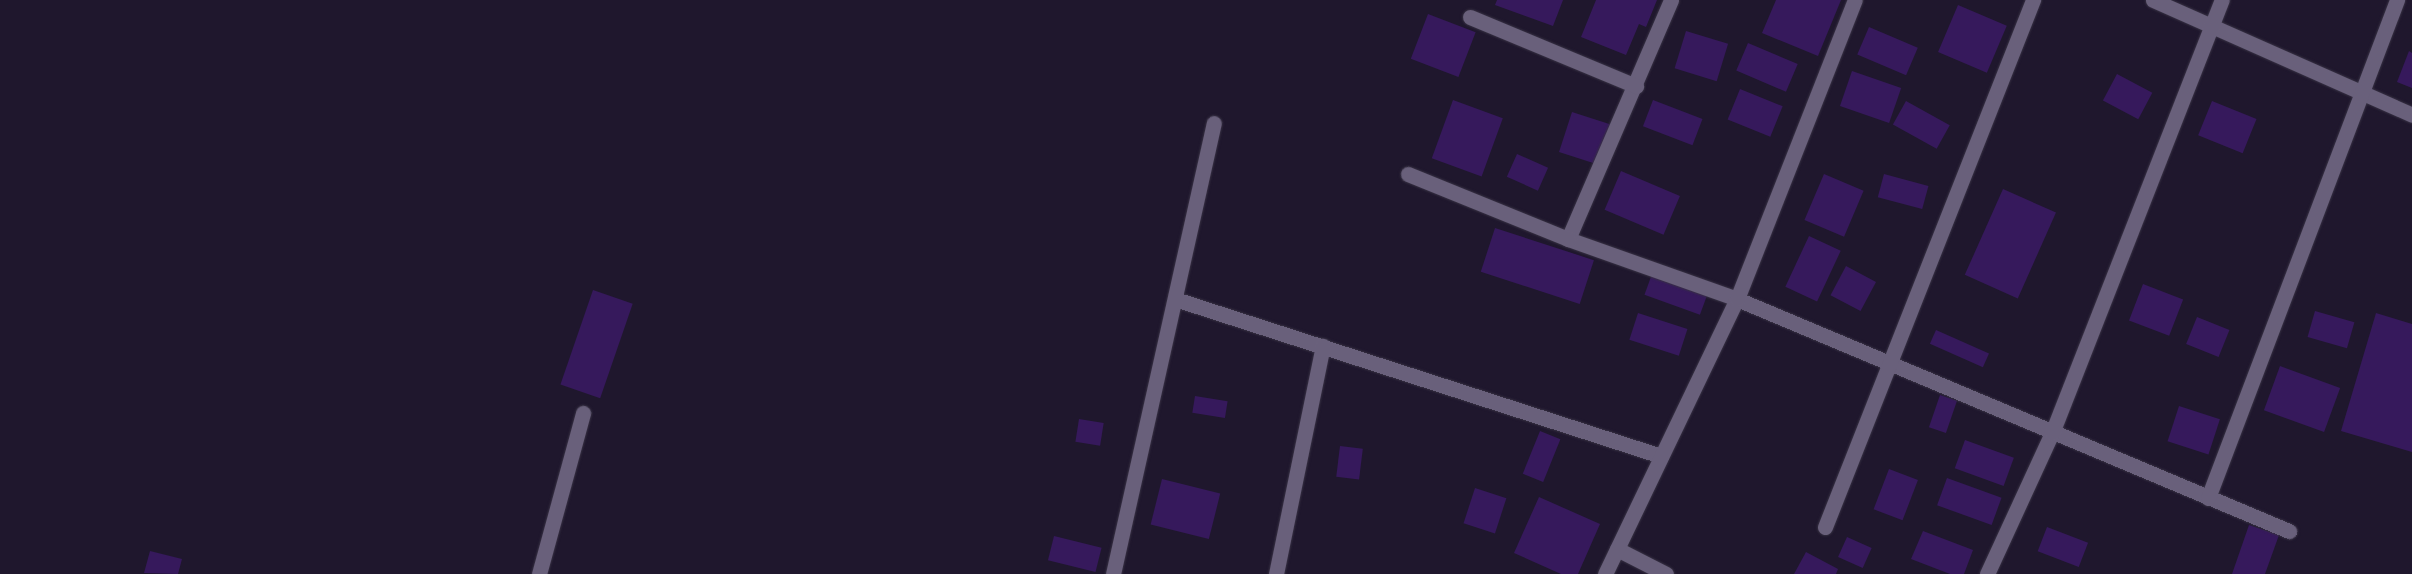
<!DOCTYPE html>
<html>
<head>
<meta charset="utf-8">
<style>
	body { margin:0 }
	#map { position:relative; width:2412px; height:574px; overflow:hidden; background:#1f172d; font-family:Lato,sans-serif }
	div>[style] { position:absolute }
	.building>* { inset:0; background:#36195c; transform-origin:0 0 }
	.roads { filter:drop-shadow(0 0 1px #383244) drop-shadow(0 0 1px #383244) }
	.street>* { height:15px; margin:-7.5px; padding:0 7.5px; transform-origin:7.5px; border-radius:7.5px; background:#69607b }
	span { translate:-50% -50%; white-space:nowrap; text-align:center; line-height:1.15; -webkit-text-stroke:4.5px #08050e; paint-order:stroke }
</style>
</head>
<body>
<div id="map">
	<div class="building">
		<i style="clip-path:polygon(1497px 0,1563px 0,1553px 26px,1495px 5px)"></i>
		<i style="clip-path:polygon(1596px 0,1657px 0,1646px 27px,1639px 24px,1626px 55px,1581px 37px)"></i>
		<i style="clip-path:polygon(1776px 0,1841px 0,1818px 56px,1762px 33px)"></i>
		<i style="left:1958px;top:5px;width:53px;height:51px;rotate:23deg"></i>
		<i style="left:1428px;top:14px;width:51px;height:48px;rotate:21deg"></i>
		<i style="left:1869px;top:27px;width:53px;height:30px;rotate:23deg"></i>
		<i style="left:1686px;top:31px;width:44px;height:39px;rotate:17deg"></i>
		<i style="left:1748px;top:43px;width:54px;height:30px;rotate:23deg"></i>
		<i style="clip-path:polygon(2409px 51px,2412px 53px,2412px 88px,2397px 82px)"></i>
		<i style="left:1852px;top:71px;width:52px;height:37px;rotate:19deg"></i>
		<i style="left:2117px;top:74px;width:40px;height:30px;rotate:28deg"></i>
		<i style="left:1740px;top:89px;width:46px;height:33px;rotate:22deg"></i>
		<i style="left:1453px;top:100px;width:53px;height:62px;rotate:20deg"></i>
		<i style="left:1653px;top:100px;width:53px;height:28px;rotate:21deg"></i>
		<i style="left:1906px;top:101px;width:50px;height:27px;rotate:29deg"></i>
		<i style="left:2212px;top:101px;width:48px;height:37px;rotate:22deg"></i>
		<i style="left:1572px;top:112px;width:40px;height:42px;rotate:18deg"></i>
		<i style="left:1517px;top:154px;width:34px;height:25px;rotate:24deg"></i>
		<i style="left:1621px;top:171px;width:64px;height:42px;rotate:23deg"></i>
		<i style="left:1824px;top:174px;width:43px;height:50px;rotate:23deg"></i>
		<i style="left:1884px;top:174px;width:46px;height:24px;rotate:15deg"></i>
		<i style="left:2003px;top:189px;width:58px;height:94px;rotate:24deg"></i>
		<i style="left:1495px;top:228px;width:104px;height:46px;rotate:18deg"></i>
		<i style="left:1809px;top:236px;width:35px;height:56px;rotate:25deg"></i>
		<i style="left:1846px;top:266px;width:34px;height:33px;rotate:28deg"></i>
		<i style="left:1652px;top:274px;width:59px;height:22px;rotate:20deg"></i>
		<i style="left:2143px;top:284px;width:43px;height:39px;rotate:21deg"></i>
		<i style="left:593px;top:290px;width:42px;height:100px;rotate:19deg"></i>
		<i style="left:2315px;top:311px;width:41px;height:27px;rotate:16deg"></i>
		<i style="left:1638px;top:313px;width:52px;height:28px;rotate:18deg"></i>
		<i style="clip-path:polygon(2376px 313px,2412px 324px,2412px 452px,2341px 431px)"></i>
		<i style="left:2197px;top:317px;width:35px;height:29px;rotate:22deg"></i>
		<i style="left:1936px;top:330px;width:58px;height:15px;rotate:24deg"></i>
		<i style="left:2280px;top:366px;width:64px;height:47px;rotate:20deg"></i>
		<i style="left:1940px;top:395px;width:18px;height:34px;rotate:19deg"></i>
		<i style="left:1195px;top:396px;width:33px;height:17px;rotate:9deg"></i>
		<i style="left:2179px;top:406px;width:43px;height:37px;rotate:18deg"></i>
		<i style="left:1079px;top:419px;width:25px;height:23px;rotate:9deg"></i>
		<i style="left:1540px;top:431px;width:22px;height:46px;rotate:22deg"></i>
		<i style="left:1965px;top:440px;width:52px;height:30px;rotate:20deg"></i>
		<i style="left:1340px;top:446px;width:23px;height:31px;rotate:7deg"></i>
		<i style="left:1889px;top:469px;width:31px;height:43px;rotate:21deg"></i>
		<i style="left:1947px;top:478px;width:58px;height:29px;rotate:20deg"></i>
		<i style="left:1162px;top:479px;width:60px;height:47px;rotate:14deg"></i>
		<i style="left:1475px;top:488px;width:33px;height:37px;rotate:18deg"></i>
		<i style="clip-path:polygon(1539px 497px,1600px 524px,1578px 574px,1561px 574px,1514px 553px)"></i>
		<i style="clip-path:polygon(2249px 525px,2279px 535px,2265px 574px,2232px 574px)"></i>
		<i style="left:2047px;top:527px;width:44px;height:26px;rotate:21deg"></i>
		<i style="clip-path:polygon(1923px 531px,1973px 550px,1964px 574px,1950px 574px,1911px 559px)"></i>
		<i style="left:1054px;top:536px;width:49px;height:25px;rotate:14deg"></i>
		<i style="left:1847px;top:537px;width:27px;height:22px;rotate:24deg"></i>
		<i style="clip-path:polygon(150px 551px,182px 559px,178px 574px,144px 573px)"></i>
		<i style="clip-path:polygon(1806px 552px,1838px 569px,1836px 574px,1794px 574px)"></i>
	</div>
	<div class="roads">
		<div class="street">
			<i style="left:1671px;top:0;width:260px;rotate:113.3deg"></i>
			<i style="left:1568px;top:239px;width:179px;rotate:19.5deg"></i>
			<i style="left:1737px;top:299px;width:599px;rotate:22.8deg"></i>
			<i style="left:2153px;top:0;width:283px;rotate:23.9deg"></i>
			<i style="left:1470px;top:17px;width:180px;rotate:22.6deg"></i>
			<i style="left:1408px;top:174px;width:173px;rotate:22.1deg"></i>
			<i style="left:1175px;top:299px;width:511px;rotate:17.9deg"></i>
			<i style="left:2208px;top:498px;width:533px;rotate:-69.22deg"></i>
			<i style="left:1825px;top:527px;width:567px;rotate:-68.46deg"></i>
			<i style="left:1617px;top:549px;width:55px;rotate:27deg"></i>
			<i style="left:539px;top:574px;width:167px;rotate:-74.7deg"></i>
			<i style="left:1113px;top:574px;width:462px;rotate:-77.4deg"></i>
			<i style="left:1276px;top:574px;width:233px;rotate:-78.4deg"></i>
			<i style="left:1605px;top:574px;width:305px;rotate:-64.4deg"></i>
			<i style="left:1737px;top:299px;width:321px;rotate:-68.5deg"></i>
			<i style="left:1987px;top:574px;width:155px;rotate:-65.3deg"></i>
			<i style="left:2052px;top:433px;width:465px;rotate:-68.6deg"></i>
		</div>
	</div>
</div>
</body>
</html>
